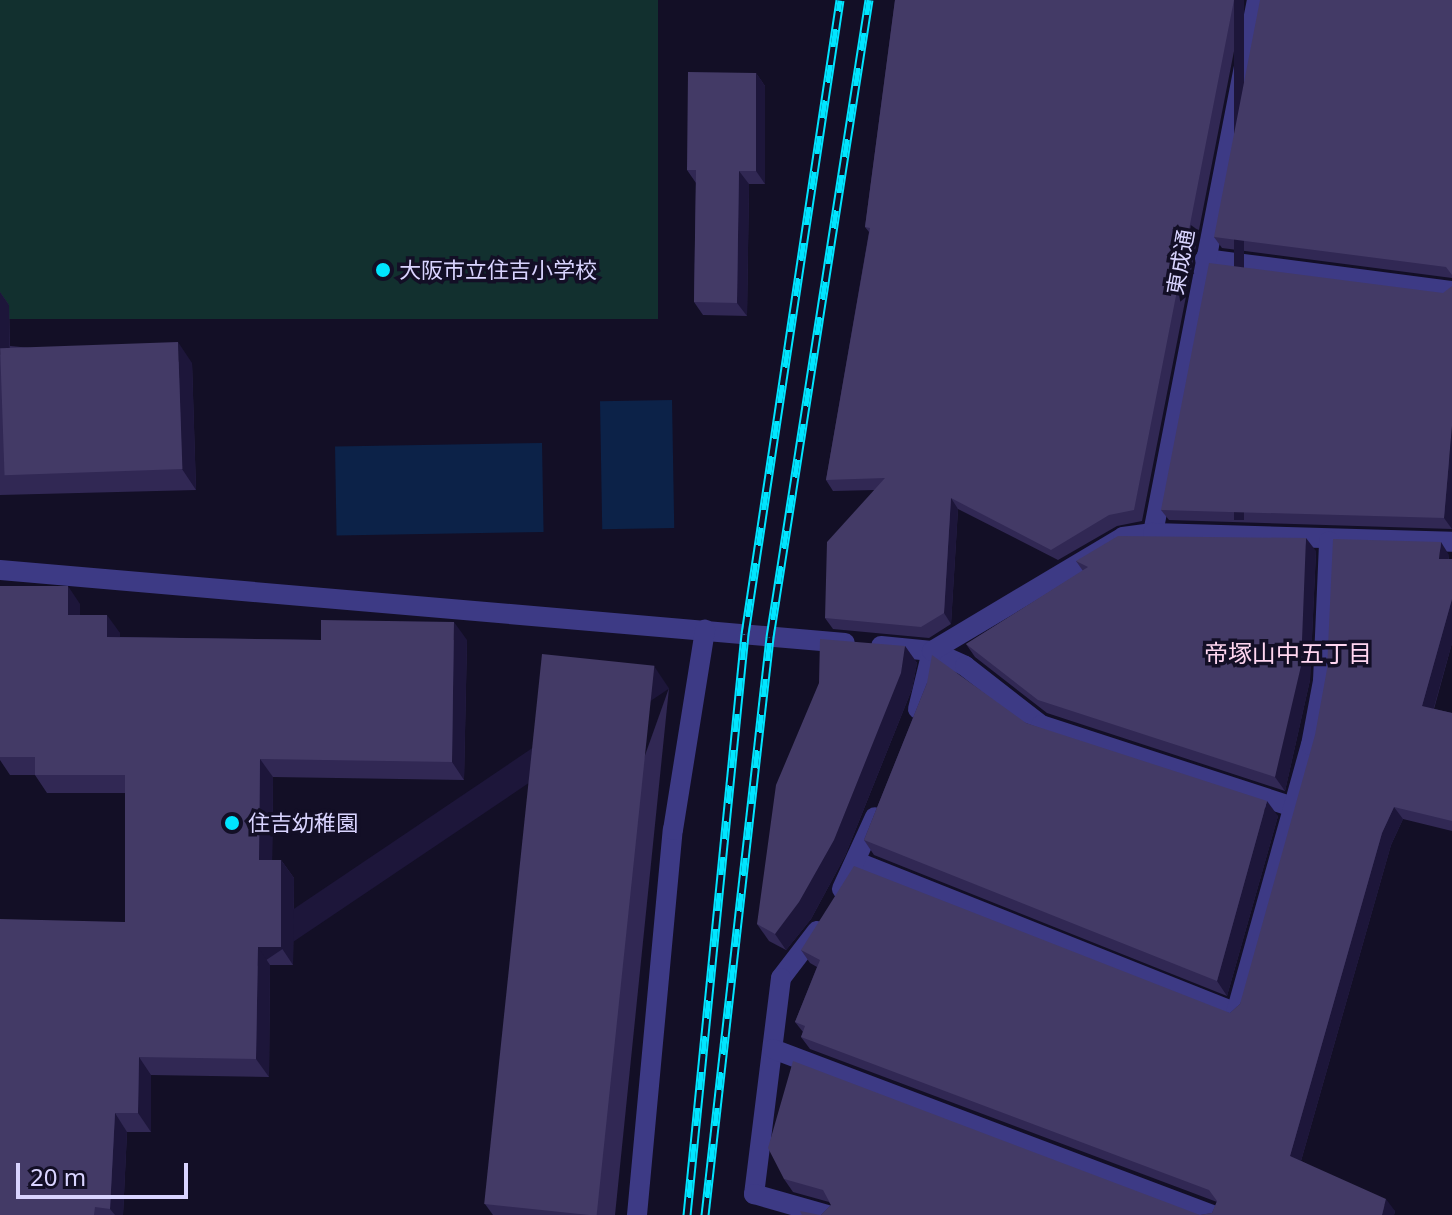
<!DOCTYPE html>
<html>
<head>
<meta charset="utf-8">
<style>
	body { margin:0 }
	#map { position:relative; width:1452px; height:1215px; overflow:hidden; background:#130f26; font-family:"Noto Sans","Noto Sans JP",sans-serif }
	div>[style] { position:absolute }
	.green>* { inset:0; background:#12302f; transform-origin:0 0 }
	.water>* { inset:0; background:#0c2248; transform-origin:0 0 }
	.minor>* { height:20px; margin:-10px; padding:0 10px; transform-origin:10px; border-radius:10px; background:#3d3a85 }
	.rail>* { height:9px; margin-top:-4.5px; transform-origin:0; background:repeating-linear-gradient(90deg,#130f26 0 18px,#00e5ff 0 36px); box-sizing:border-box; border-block:2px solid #00e5ff }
	.wall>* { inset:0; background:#312854 }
	.shaded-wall>* { inset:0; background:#1d163a; transform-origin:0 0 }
	.building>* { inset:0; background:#433a66; transform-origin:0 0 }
	.dots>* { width:22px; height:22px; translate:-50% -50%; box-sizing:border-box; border:4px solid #130f26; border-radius:50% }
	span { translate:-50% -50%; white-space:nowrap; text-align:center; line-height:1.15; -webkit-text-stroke:7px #130f26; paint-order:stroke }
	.street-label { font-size:22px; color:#d9d4ff }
	.poi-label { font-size:22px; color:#d9d4ff }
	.left { translate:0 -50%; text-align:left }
	.neighbourhood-label { font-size:24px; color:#ffd6f0 }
	.scale { position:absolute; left:16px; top:1163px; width:172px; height:36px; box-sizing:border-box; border:4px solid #d9d4ff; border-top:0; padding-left:10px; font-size:24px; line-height:28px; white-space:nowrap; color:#d9d4ff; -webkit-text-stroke:6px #130f26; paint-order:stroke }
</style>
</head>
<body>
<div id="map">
	<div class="green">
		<i style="left:0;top:0;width:658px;height:319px"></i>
	</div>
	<div class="water">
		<i style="left:672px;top:400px;width:128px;height:72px;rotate:89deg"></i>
		<i style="left:542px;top:443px;width:89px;height:207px;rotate:89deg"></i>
	</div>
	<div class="minor">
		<i style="left:1205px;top:259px;width:249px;rotate:7.4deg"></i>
		<i style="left:1153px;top:533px;width:543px;rotate:-78.96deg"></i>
		<i style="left:0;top:570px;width:848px;rotate:4.94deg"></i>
		<i style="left:881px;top:646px;width:51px;rotate:5.6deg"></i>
		<i style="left:932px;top:651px;width:36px;rotate:24deg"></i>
		<i style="left:965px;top:666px;width:96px;rotate:37.8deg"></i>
		<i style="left:1041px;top:725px;width:265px;rotate:18deg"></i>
		<i style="left:918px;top:709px;width:60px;rotate:-76.4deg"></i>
		<i style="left:932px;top:651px;width:222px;rotate:-30.8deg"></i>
		<i style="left:1123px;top:537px;width:30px;rotate:-8deg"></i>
		<i style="left:1153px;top:533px;width:299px;rotate:1.7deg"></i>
		<i style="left:857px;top:862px;width:408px;rotate:21.7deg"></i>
		<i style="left:1236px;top:1013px;width:278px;rotate:-74.4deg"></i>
		<i style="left:1311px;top:745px;width:65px;rotate:-79.4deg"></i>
		<i style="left:1323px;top:681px;width:140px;rotate:-87.5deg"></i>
		<i style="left:842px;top:889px;width:79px;rotate:-65.4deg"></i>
		<i style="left:817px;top:931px;width:59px;rotate:127.5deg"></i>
		<i style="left:781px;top:978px;width:218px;rotate:97.1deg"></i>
		<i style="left:754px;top:1194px;width:76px;rotate:16deg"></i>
		<i style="left:773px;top:1049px;width:470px;rotate:20.7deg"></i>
		<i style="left:637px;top:1215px;width:387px;rotate:-84.7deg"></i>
		<i style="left:673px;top:830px;width:203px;rotate:-80.9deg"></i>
	</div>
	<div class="rail">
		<i style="left:687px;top:1215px;width:584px;rotate:-84.3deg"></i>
		<i style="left:745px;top:634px;width:641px;rotate:-81.48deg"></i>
		<i style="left:705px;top:1215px;width:582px;rotate:-83.58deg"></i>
		<i style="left:770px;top:637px;width:645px;rotate:-81.17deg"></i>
	</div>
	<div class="wall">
		<i style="clip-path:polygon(895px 0,1244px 0,1142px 521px,1117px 526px,1058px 560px,958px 509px,951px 624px,929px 638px,833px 629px,825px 618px,875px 490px,833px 491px,826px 480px,869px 232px,865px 227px)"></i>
		<i style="clip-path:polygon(1452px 0,1452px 278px,1222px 248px,1214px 237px)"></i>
		<i style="clip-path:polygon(756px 73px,765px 86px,765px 184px,749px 184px,747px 316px,703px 315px,694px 302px,696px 183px,687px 170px)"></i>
		<i style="clip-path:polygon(0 292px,9px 305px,10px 346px,192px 363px,196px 490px,0 495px)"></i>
		<i style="clip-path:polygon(1443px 293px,1452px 529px,1169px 520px,1161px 510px)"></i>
		<i style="clip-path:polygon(1316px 551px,1310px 680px,1285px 791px,1047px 713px,975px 657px,966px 644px,1083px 571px,1076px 561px)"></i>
		<i style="clip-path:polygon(1449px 555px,1449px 559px,1452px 559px,1452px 643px,1434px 709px,1452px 713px,1452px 831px,1403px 819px,1391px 845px,1301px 1161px,1395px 1211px,1394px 1215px,821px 1215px,831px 1205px,829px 1202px,793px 1192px,784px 1179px,1200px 1215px,1212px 1213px,1217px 1202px,810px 1049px,801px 1037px,803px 1032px,795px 1022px,817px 967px,810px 963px,801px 950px,1230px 1013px,1240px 1004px)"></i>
		<i style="clip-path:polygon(0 586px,80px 604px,80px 615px,120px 633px,120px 637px,321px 640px,467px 640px,464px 780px,273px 777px,272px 860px,281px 860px,294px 878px,293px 965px,270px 965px,269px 1077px,151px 1075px,151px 1132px,127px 1132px,123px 1215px,0 1215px,125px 922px,125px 793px,47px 793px,35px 775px,10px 775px,0 760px)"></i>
		<i style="clip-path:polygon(905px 646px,917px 663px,912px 689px,845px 856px,811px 919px,786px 950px,769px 941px,757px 924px)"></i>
		<i style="clip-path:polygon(927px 683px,1026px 723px,1278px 816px,1227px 996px,874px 855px,864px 840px)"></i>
		<i style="clip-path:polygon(669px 688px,615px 1215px,493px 1215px,485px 1204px)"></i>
	</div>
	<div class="shaded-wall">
		<i style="left:1234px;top:0;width:10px;height:520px"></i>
		<i style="clip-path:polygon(756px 73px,765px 86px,765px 184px,756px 171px)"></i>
		<i style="clip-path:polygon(739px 171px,749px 184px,747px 316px,737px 303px)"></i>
		<i style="clip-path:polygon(0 292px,9px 305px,10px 368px,0 354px)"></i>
		<i style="clip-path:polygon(178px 342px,192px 363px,196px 490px,182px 469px)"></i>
		<i style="clip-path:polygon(1452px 426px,1452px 529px,1444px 518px)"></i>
		<i style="clip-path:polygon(951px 498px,958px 509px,951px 624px,944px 613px)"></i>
		<i style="clip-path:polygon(1306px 538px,1316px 551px,1310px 680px,1285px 791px,1275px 777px)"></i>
		<i style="clip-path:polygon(1441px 542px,1449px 555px,1448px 572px,1439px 559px)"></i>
		<i style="clip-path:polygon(68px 586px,80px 604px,80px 633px,68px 615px)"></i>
		<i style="clip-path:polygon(1452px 599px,1452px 643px,1431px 718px,1422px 706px)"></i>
		<i style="clip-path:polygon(107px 615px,120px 633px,120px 655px,107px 637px)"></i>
		<i style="clip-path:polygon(454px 622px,467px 640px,464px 780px,452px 762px)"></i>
		<i style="clip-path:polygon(905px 646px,917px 663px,912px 689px,845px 856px,811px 919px,786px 950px,775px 934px)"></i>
		<i style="left:654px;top:666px;width:27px;height:552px;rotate:56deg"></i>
		<i style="clip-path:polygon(260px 759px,273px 777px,272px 878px,259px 860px)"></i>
		<i style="clip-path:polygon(1267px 801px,1278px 816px,1227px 996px,1217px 981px)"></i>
		<i style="clip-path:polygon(1394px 807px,1403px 819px,1391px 845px,1299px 1168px,1290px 1156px,1382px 833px)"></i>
		<i style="clip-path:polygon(281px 860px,294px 878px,293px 965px,281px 947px)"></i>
		<i style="clip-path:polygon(258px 947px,270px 965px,269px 1077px,256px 1059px)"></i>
		<i style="clip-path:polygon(139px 1057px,151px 1075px,151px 1132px,138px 1113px)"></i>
		<i style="clip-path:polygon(115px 1113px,127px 1132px,123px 1215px,115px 1215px,110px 1209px)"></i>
		<i style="clip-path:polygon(1386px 1199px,1395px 1211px,1394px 1215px,1382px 1215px)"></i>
	</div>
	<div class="building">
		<i style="clip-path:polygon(895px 0,1234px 0,1134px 510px,1109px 515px,1051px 550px,951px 498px,944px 613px,921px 627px,825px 618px,827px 542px,885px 478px,826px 480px,870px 228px,865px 227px)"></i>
		<i style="clip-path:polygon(1260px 0,1452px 0,1452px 275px,1446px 267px,1214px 237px)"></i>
		<i style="clip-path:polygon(688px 72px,756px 73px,756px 171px,739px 171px,737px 303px,694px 302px,696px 170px,687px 170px)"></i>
		<i style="clip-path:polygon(1209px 263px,1443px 293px,1452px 286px,1452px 426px,1444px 518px,1161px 510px)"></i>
		<i style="left:178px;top:342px;width:127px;height:178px;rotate:88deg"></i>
		<i style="clip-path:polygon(1118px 536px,1306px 538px,1301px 666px,1275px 777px,1038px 700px,966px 644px,1088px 567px,1076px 561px)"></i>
		<i style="clip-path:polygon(1333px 539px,1441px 542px,1439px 559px,1452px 559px,1452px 599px,1422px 706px,1452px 713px,1452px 821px,1394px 807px,1382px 833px,1290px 1156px,1386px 1199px,1382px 1215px,821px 1215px,831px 1205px,823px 1190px,784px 1179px,768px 1148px,793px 1061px,1200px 1215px,1212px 1213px,1217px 1201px,1209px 1190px,801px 1037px,805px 1026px,795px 1022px,820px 960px,801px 950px,854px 866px,1230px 1013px,1240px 1004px,1315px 735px,1327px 669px)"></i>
		<i style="clip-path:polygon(0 586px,68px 586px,68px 615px,107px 615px,107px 637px,321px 640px,321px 620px,454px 622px,452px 762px,260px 759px,259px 860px,281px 860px,281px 947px,258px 947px,256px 1059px,139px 1057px,138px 1113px,115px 1113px,110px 1209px,95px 1207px,94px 1215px,0 1215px,0 919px,125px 922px,125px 775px,35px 775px,35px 757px,0 757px)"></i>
		<i style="clip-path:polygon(820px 639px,905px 646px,901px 673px,834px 840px,799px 902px,775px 934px,757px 924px,776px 785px,819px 683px)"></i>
		<i style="left:542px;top:654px;width:113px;height:553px;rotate:6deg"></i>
		<i style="clip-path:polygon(932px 655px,1026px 723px,1267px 801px,1217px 981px,864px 840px,927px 683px)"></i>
		<i style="clip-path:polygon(800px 1211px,820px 1215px,802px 1215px)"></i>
	</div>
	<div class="dots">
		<i style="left:383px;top:270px;background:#00e5ff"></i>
		<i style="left:232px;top:823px;background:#00e5ff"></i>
	</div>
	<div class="street-label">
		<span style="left:1180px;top:262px;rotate:-80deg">東成通</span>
	</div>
	<div class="poi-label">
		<span class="left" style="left:399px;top:270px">大阪市立住吉小学校</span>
		<span class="left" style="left:248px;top:823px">住吉幼稚園</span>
	</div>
	<div class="neighbourhood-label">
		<span style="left:1288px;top:653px">帝塚山中五丁目</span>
	</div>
	<div class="scale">20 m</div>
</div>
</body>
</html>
